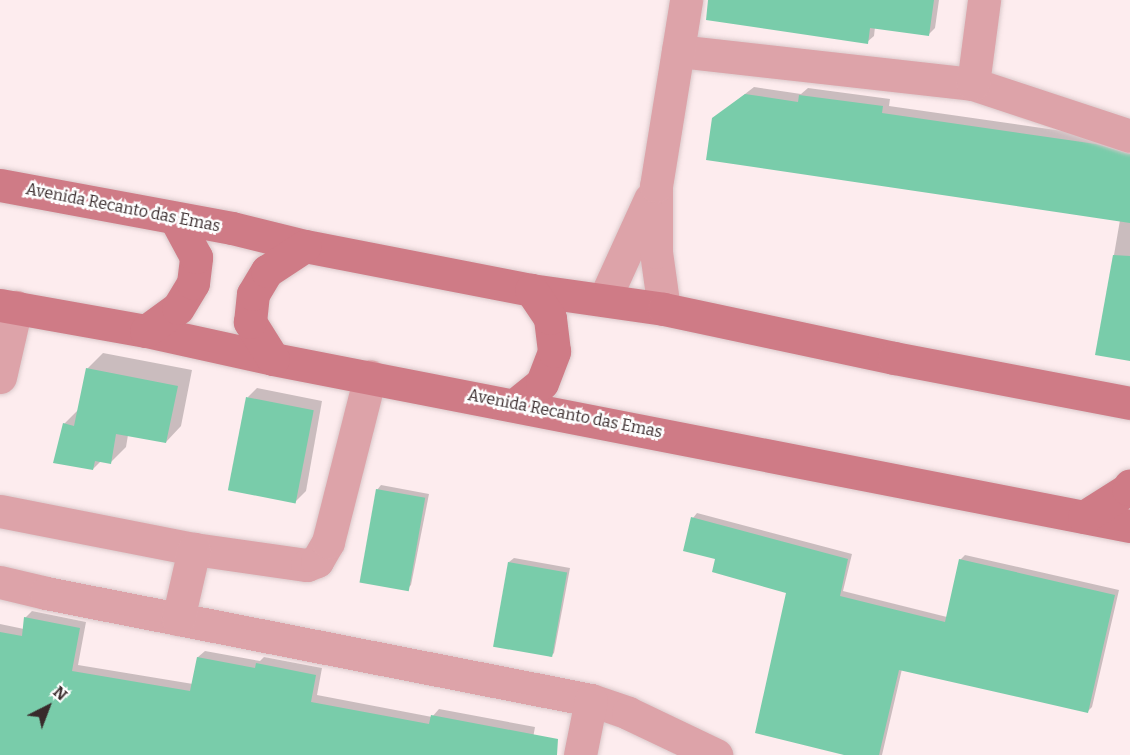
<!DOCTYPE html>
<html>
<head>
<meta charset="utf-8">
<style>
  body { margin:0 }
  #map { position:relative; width:1130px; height:755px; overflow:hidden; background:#fdecee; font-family:Bitter,serif }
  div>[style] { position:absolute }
  .shadow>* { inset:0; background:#0003 }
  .building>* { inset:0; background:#79ccaa; transform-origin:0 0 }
  .roads { filter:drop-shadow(0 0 2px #dac9cb) drop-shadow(0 0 2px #dac9cb) }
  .street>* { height:33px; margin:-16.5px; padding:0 16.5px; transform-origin:16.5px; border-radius:16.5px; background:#dda3a9 }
  .secondary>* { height:33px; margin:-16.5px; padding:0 16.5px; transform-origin:16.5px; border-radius:16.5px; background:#cf7b86 }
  span { translate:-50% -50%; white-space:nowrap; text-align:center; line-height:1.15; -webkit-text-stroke:5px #fefefe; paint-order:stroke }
  .street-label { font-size:16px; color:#382a2b }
  .north { position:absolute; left:18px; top:677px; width:60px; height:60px; -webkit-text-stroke:4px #fefefe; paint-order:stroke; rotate:42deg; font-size:16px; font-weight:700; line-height:24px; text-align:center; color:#382a2b }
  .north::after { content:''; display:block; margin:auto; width:21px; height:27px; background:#382a2b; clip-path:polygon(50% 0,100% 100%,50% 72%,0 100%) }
</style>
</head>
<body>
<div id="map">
  <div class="shadow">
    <i style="clip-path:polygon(733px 0,939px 0,935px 28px,928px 35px,875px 27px,874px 36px,867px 42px)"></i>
    <i style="clip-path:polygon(754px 87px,801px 94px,808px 88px,890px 99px,889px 106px,1104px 137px,1130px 146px,1130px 360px,1097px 354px,1120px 220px,713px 119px)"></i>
    <i style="clip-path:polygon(103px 353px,192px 370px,181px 426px,166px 442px,128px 435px,126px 447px,110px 463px,101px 461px,93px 469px,64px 424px,79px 409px,87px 369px)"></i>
    <i style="clip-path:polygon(257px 388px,322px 401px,306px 491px,296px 501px,248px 397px)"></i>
    <i style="clip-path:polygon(381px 485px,429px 494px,411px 585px,407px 589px,377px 490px)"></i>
    <i style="clip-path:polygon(697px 513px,852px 554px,843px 591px,947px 617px,960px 560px,965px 555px,1119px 590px,1092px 707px,1087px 712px,902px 669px,882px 755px,851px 755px,788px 592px,717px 558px,693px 518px)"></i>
    <i style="clip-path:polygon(514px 558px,570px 568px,554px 653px,550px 657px,509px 562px)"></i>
    <i style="clip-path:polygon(32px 611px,86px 622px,78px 665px,193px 684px,198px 657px,205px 651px,260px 661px,264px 657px,322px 668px,317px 695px,432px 717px,439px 709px,535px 727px,530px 755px,0 755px,0 624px,24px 629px,25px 618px)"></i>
  </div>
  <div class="building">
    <i style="clip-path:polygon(708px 0,934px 0,929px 36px,870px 28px,868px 44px,706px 20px)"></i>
    <i style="clip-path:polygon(745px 94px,798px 102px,799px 95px,883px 106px,882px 113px,1096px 144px,1130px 154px,1130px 223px,706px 160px,712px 118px)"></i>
    <i style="clip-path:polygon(1113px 255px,1130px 256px,1130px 361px,1095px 355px)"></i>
    <i style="clip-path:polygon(86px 368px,178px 386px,166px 443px,116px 434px,111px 464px,95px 461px,93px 470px,53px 463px,63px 423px,74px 426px)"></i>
    <i style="left:246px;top:397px;width:69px;height:95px;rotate:11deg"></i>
    <i style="left:376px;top:489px;width:50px;height:95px;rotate:10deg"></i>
    <i style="clip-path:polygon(691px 517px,848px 559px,840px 596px,945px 622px,959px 559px,1115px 595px,1088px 713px,899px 670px,879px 755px,844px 755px,755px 733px,786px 593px,712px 572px,715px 559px,683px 551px)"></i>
    <i style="left:508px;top:562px;width:60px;height:86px;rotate:10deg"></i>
    <i style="clip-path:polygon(24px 617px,80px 628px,72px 671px,190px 691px,197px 657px,255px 668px,256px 663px,316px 675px,311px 702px,429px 724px,431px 715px,558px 739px,557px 755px,0 755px,0 632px,22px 636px)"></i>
  </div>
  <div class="roads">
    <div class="street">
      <i style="left:678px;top:51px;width:297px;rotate:6.4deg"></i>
      <i style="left:973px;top:84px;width:165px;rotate:18.3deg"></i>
      <i style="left:973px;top:84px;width:85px;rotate:-82.5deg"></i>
      <i style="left:604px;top:300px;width:111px;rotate:-65.5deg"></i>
      <i style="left:664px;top:309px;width:58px;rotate:-98deg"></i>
      <i style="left:656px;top:252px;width:66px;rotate:-90deg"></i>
      <i style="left:656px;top:186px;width:188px;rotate:-80.8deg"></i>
      <i style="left:0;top:377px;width:72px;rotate:-77.1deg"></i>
      <i style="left:0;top:511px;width:198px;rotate:11.1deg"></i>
      <i style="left:194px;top:549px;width:114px;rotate:8.1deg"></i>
      <i style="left:307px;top:565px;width:11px;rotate:-22deg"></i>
      <i style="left:317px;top:561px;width:22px;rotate:-60deg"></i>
      <i style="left:328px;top:542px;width:171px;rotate:-75.8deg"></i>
      <i style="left:0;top:582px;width:47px;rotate:13.4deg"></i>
      <i style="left:46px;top:593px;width:555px;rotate:11.11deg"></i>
      <i style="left:591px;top:700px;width:39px;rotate:19deg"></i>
      <i style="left:628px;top:713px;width:98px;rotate:25.5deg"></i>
      <i style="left:178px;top:619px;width:72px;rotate:-77.1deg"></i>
      <i style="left:580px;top:755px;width:56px;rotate:-78.7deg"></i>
    </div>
    <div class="secondary">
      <i style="left:0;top:185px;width:236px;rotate:10.5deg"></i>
      <i style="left:232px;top:228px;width:75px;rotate:13.9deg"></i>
      <i style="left:305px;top:246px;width:230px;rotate:11deg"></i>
      <i style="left:531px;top:290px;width:134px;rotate:8.1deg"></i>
      <i style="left:664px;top:309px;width:235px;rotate:12deg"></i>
      <i style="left:894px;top:358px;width:240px;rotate:10.8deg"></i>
      <i style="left:0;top:305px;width:148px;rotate:10.1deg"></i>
      <i style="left:146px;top:331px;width:130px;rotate:12.4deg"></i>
      <i style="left:273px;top:359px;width:873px;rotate:11.03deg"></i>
      <i style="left:146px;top:331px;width:39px;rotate:-36deg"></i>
      <i style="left:178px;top:308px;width:29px;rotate:-59deg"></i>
      <i style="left:193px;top:283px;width:26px;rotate:-83deg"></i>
      <i style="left:196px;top:257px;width:44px;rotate:-118.3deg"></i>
      <i style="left:273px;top:359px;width:44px;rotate:-121.9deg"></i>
      <i style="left:250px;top:322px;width:28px;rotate:-84deg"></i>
      <i style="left:253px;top:294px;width:27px;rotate:-59deg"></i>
      <i style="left:267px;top:271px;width:45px;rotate:-33.3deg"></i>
      <i style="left:516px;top:404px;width:33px;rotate:-39deg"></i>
      <i style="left:542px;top:383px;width:34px;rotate:-69deg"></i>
      <i style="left:554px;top:351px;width:33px;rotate:-97deg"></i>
      <i style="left:550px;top:318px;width:34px;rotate:-124deg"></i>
      <i style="left:1084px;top:517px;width:52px;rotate:-32.5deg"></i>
      <i style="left:1128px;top:489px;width:4px;rotate:-63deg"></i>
    </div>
  </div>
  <div class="street-label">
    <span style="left:123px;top:208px;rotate:11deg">Avenida Recanto das Emas</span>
    <span style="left:565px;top:414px;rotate:11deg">Avenida Recanto das Emas</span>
  </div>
  <div class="north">N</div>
</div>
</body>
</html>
